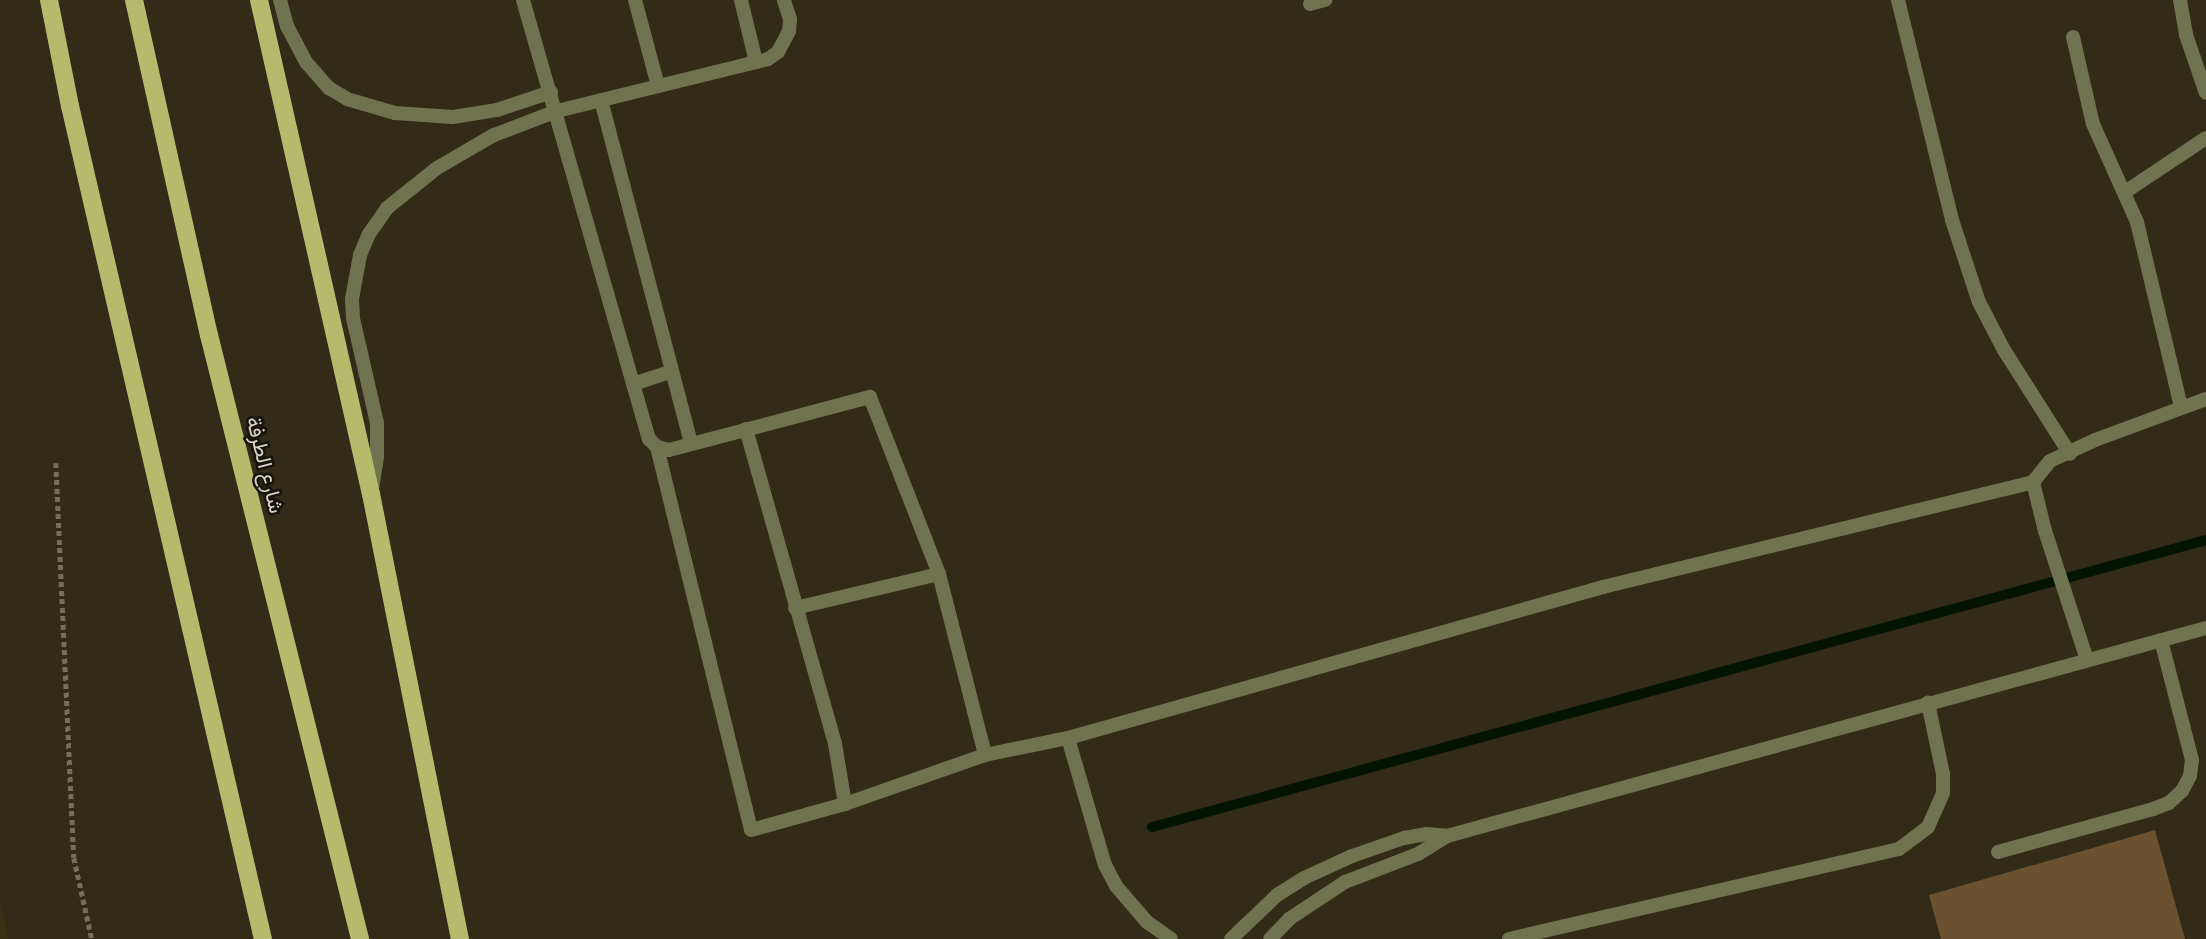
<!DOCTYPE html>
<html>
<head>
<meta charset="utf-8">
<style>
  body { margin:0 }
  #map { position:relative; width:2206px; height:939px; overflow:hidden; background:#312b18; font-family:"PT Sans Narrow",Vazirmatn,sans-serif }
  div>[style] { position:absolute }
  .built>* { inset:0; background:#393116 }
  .stream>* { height:10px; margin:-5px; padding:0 5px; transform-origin:5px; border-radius:5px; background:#051400 }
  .building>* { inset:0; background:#6a512f }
  .path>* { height:4.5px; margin-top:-2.25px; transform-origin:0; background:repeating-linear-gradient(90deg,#736e5e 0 5px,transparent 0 8.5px) }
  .lane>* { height:14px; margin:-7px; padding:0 7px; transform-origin:7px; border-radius:7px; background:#70734f }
  .primary>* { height:18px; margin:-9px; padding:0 9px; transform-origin:9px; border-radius:9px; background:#b4bb6d }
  span { translate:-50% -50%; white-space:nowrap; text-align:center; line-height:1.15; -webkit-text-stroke:5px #16140b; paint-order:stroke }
  .street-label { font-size:21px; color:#d7d3c7 }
</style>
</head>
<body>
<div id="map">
  <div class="built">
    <i style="clip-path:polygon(0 899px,9px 939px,0 939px)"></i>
  </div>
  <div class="stream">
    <i style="left:1152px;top:827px;width:1092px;rotate:-15.23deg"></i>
  </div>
  <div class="building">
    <i style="clip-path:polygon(2155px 830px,2185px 939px,1941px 939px,1929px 895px)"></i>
  </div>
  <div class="path">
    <i style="left:56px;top:463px;width:395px;rotate:87.4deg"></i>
    <i style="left:74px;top:858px;width:83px;rotate:77.5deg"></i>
  </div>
  <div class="lane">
    <i style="left:280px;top:0;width:27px;rotate:75deg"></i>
    <i style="left:287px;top:26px;width:41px;rotate:62.2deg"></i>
    <i style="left:306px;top:62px;width:35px;rotate:49deg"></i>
    <i style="left:329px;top:88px;width:21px;rotate:31deg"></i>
    <i style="left:347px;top:99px;width:50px;rotate:16.3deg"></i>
    <i style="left:395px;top:113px;width:58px;rotate:3.9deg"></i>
    <i style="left:453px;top:117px;width:45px;rotate:-9deg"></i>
    <i style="left:497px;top:110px;width:57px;rotate:-18.4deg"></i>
    <i style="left:523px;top:0;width:457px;rotate:74deg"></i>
    <i style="left:649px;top:439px;width:11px;rotate:45deg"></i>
    <i style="left:657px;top:447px;width:12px;rotate:14deg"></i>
    <i style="left:669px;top:450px;width:208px;rotate:-14.8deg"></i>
    <i style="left:870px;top:397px;width:190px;rotate:68.7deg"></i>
    <i style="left:939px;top:574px;width:187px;rotate:75.7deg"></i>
    <i style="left:635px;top:0;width:89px;rotate:75deg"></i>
    <i style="left:741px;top:0;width:64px;rotate:76.4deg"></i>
    <i style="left:1898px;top:0;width:227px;rotate:76.2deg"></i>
    <i style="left:1952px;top:220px;width:86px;rotate:71.8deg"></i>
    <i style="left:1979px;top:302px;width:54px;rotate:62.5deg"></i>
    <i style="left:2004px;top:350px;width:123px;rotate:57.6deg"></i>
    <i style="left:2180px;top:0;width:36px;rotate:80deg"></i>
    <i style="left:2186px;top:35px;width:61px;rotate:71deg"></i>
    <i style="left:1310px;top:4px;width:16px;rotate:-15deg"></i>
    <i style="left:2073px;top:37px;width:89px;rotate:77.1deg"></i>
    <i style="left:2093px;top:124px;width:107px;rotate:65.8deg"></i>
    <i style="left:2137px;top:222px;width:190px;rotate:76.6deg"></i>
    <i style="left:601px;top:100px;width:355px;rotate:75.3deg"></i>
    <i style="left:2125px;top:192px;width:97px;rotate:-33.7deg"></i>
    <i style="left:633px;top:384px;width:39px;rotate:-18deg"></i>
    <i style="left:746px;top:429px;width:327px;rotate:74.2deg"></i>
    <i style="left:835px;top:744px;width:61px;rotate:80.5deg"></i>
    <i style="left:657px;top:447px;width:394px;rotate:76.2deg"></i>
    <i style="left:751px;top:830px;width:98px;rotate:-15.5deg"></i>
    <i style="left:845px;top:804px;width:148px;rotate:-19.3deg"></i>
    <i style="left:985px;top:755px;width:85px;rotate:-11.6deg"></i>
    <i style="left:1068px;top:738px;width:556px;rotate:-15.76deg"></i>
    <i style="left:1603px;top:587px;width:443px;rotate:-13.7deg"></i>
    <i style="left:372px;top:489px;width:33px;rotate:-81deg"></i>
    <i style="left:377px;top:456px;width:33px;rotate:-90deg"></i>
    <i style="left:377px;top:423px;width:108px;rotate:-102.9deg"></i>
    <i style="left:353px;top:318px;width:19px;rotate:-93deg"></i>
    <i style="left:352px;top:299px;width:45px;rotate:-79.7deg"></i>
    <i style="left:360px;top:255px;width:23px;rotate:-67deg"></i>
    <i style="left:369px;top:234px;width:32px;rotate:-55deg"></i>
    <i style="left:387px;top:208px;width:64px;rotate:-38.7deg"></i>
    <i style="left:437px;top:168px;width:66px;rotate:-30.1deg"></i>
    <i style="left:494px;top:135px;width:67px;rotate:-20.9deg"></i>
    <i style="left:557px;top:111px;width:217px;rotate:-13.8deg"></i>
    <i style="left:768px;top:59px;width:12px;rotate:-35deg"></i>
    <i style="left:778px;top:52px;width:24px;rotate:-62deg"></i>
    <i style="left:789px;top:31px;width:12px;rotate:-85deg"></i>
    <i style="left:790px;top:19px;width:20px;rotate:-108deg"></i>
    <i style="left:795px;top:608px;width:148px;rotate:-13.3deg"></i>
    <i style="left:2087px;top:660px;width:136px;rotate:-108deg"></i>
    <i style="left:2045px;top:531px;width:50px;rotate:-103.8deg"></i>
    <i style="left:2033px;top:482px;width:27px;rotate:-51deg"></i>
    <i style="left:2050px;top:461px;width:50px;rotate:-25deg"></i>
    <i style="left:2095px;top:440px;width:118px;rotate:-20.3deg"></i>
    <i style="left:1068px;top:738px;width:132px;rotate:73.8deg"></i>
    <i style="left:1105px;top:865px;width:24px;rotate:62deg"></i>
    <i style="left:1116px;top:886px;width:48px;rotate:49.3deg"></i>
    <i style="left:1147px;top:922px;width:29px;rotate:35deg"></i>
    <i style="left:1998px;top:852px;width:161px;rotate:-15.5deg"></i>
    <i style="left:2153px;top:809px;width:17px;rotate:-21deg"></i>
    <i style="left:2169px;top:803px;width:18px;rotate:-43deg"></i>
    <i style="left:2182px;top:791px;width:17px;rotate:-62deg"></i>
    <i style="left:2190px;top:776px;width:16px;rotate:-83deg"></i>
    <i style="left:2192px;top:760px;width:124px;rotate:-104.5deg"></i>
    <i style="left:1231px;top:939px;width:64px;rotate:-43.7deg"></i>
    <i style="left:1277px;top:895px;width:32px;rotate:-32deg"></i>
    <i style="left:1304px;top:878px;width:53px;rotate:-24.6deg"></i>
    <i style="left:1352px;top:856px;width:55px;rotate:-19.1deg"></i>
    <i style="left:1404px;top:838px;width:22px;rotate:-10deg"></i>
    <i style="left:1426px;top:834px;width:21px;rotate:5deg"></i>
    <i style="left:1447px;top:836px;width:787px;rotate:-15.33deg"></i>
    <i style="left:1270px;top:939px;width:28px;rotate:-46deg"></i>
    <i style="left:1289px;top:919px;width:67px;rotate:-33.5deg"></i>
    <i style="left:1345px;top:882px;width:78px;rotate:-21deg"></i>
    <i style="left:1418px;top:854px;width:34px;rotate:-32deg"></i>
    <i style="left:1509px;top:939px;width:400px;rotate:-13deg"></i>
    <i style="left:1899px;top:849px;width:36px;rotate:-37deg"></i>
    <i style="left:1928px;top:827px;width:37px;rotate:-66deg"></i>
    <i style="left:1943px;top:793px;width:19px;rotate:-90deg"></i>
    <i style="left:1943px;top:774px;width:73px;rotate:-101.9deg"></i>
  </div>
  <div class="primary">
    <i style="left:49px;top:0;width:108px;rotate:78.8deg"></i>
    <i style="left:70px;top:106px;width:855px;rotate:76.96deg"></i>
    <i style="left:134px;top:0;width:343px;rotate:77.4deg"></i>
    <i style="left:209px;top:335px;width:623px;rotate:75.96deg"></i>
    <i style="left:259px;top:0;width:507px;rotate:77.23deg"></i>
    <i style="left:371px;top:494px;width:454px;rotate:78.7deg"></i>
  </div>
  <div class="street-label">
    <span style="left:265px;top:465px;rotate:76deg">شارع الطرفة</span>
  </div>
</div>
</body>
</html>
